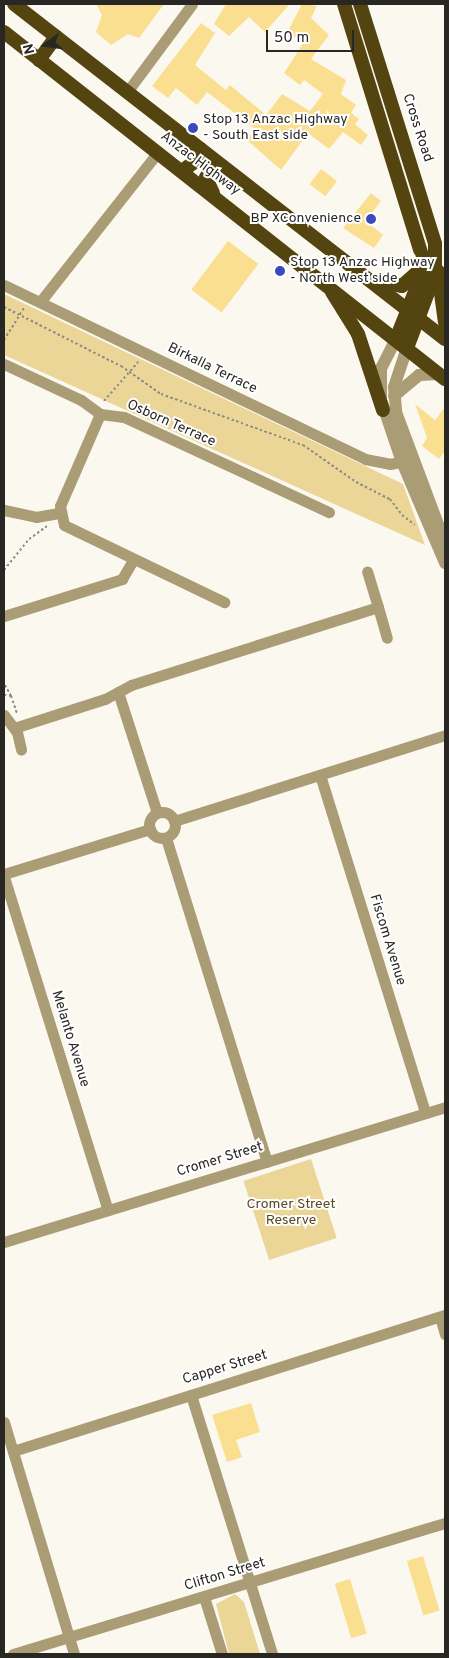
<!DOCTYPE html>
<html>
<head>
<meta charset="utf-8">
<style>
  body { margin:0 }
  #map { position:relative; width:449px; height:1658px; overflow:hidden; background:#fbf8ef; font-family:Overpass,sans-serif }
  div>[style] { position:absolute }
  .green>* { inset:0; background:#ebd597; transform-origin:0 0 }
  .building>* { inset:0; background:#fbdf91; transform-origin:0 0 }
  .path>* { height:2px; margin-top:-1px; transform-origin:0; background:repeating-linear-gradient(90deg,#8e8c86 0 2.5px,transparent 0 5px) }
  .minor>* { height:11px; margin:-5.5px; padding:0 5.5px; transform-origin:5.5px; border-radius:5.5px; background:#aa9c74 }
  .minor>.ring { margin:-5.5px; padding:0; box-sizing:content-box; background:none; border:11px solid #aa9c74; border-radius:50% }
  .tertiary>* { height:12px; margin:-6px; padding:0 6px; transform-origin:6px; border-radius:6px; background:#aa9c74 }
  .trunk>* { height:14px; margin:-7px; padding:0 7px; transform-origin:7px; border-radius:7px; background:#544410 }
  .dots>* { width:14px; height:14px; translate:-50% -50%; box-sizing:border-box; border:2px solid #fff; border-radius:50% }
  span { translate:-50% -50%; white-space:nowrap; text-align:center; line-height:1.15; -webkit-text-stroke:4px #fff; paint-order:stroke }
  .poi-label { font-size:14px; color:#282724 }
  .left { translate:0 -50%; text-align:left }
  .right { translate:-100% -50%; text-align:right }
  .street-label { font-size:14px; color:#282724 }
  .park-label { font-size:14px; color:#58491f }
  .frame { position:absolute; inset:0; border:5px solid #282724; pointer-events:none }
  .north { position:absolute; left:20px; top:20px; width:50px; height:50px; -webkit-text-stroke:4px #fff; paint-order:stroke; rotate:256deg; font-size:14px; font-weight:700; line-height:20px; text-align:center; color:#282724 }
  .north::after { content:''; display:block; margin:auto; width:18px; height:22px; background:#282724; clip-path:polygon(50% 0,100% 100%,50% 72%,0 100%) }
  .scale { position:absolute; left:266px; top:30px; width:88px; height:22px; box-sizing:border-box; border:2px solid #282724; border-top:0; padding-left:6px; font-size:15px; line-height:18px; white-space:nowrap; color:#282724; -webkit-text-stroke:4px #fff; paint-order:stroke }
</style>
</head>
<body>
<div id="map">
  <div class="green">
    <i style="clip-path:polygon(4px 294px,403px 484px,425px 545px,4px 355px)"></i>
    <i style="left:311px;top:1159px;width:83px;height:71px;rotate:72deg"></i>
    <i style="clip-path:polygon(235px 1594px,244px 1602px,260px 1654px,229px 1654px,216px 1604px)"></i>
  </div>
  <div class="building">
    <i style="clip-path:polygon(96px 4px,164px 4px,139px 38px,128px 34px,111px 45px,96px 32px,102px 15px)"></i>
    <i style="clip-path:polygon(226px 4px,290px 4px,265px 32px,249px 17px,229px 36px,214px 24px)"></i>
    <i style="clip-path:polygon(302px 4px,317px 6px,311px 18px,329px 35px,311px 59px,346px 80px,341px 94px,356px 105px,351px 113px,359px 119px,355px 124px,368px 135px,361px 145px,343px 132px,329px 149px,308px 133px,281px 170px,247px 140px,255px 129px,207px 92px,197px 105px,176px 88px,168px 98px,152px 86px,201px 23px,215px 33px,195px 65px,226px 90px,230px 85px,266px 115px,282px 94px,310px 111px,323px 94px,304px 80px,300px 85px,284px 73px,304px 42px,287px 33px)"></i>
    <i style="left:321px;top:169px;width:20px;height:19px;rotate:37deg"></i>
    <i style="clip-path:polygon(371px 193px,381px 201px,366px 221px,383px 235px,374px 248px,343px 228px)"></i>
    <i style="left:228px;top:241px;width:38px;height:61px;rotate:37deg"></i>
    <i style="clip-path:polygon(415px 404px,435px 420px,445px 407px,445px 451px,439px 459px,422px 446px,427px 438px)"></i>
    <i style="clip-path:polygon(251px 1403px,260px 1432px,236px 1440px,242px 1457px,227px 1462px,212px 1415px)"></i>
    <i style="left:423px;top:1556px;width:57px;height:17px;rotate:73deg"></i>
    <i style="left:350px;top:1579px;width:57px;height:16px;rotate:73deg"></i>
  </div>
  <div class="path">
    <i style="left:4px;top:307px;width:131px;rotate:26.8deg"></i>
    <i style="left:121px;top:366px;width:49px;rotate:35deg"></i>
    <i style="left:161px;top:394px;width:151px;rotate:19.8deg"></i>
    <i style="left:303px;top:445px;width:65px;rotate:34.9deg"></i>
    <i style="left:356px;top:482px;width:38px;rotate:27deg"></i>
    <i style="left:390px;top:499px;width:20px;rotate:53deg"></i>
    <i style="left:402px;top:515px;width:16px;rotate:38deg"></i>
    <i style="left:4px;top:340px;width:38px;rotate:-58deg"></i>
    <i style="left:104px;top:401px;width:52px;rotate:-48.9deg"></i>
    <i style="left:4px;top:570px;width:40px;rotate:-51deg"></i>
    <i style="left:29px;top:539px;width:22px;rotate:-36deg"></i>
    <i style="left:4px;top:681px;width:6px;rotate:90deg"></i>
    <i style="left:5px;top:685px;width:13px;rotate:61deg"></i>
    <i style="left:4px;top:695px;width:7px;rotate:8deg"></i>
    <i style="left:11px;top:696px;width:18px;rotate:71deg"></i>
  </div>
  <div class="minor">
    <i style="left:127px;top:92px;width:109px;rotate:-53.5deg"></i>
    <i style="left:4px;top:285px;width:401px;rotate:25.7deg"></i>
    <i style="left:365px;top:459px;width:25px;rotate:11deg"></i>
    <i style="left:390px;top:464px;width:21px;rotate:-11deg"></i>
    <i style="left:40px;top:302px;width:191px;rotate:-51.8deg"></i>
    <i style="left:4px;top:364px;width:85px;rotate:25.1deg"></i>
    <i style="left:81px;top:400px;width:24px;rotate:36deg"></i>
    <i style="left:100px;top:414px;width:24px;rotate:7deg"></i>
    <i style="left:124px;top:417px;width:226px;rotate:24.9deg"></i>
    <i style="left:100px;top:414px;width:100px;rotate:113.5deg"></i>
    <i style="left:60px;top:506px;width:19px;rotate:78deg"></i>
    <i style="left:64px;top:525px;width:178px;rotate:25.7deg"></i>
    <i style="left:4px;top:510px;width:33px;rotate:12deg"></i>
    <i style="left:36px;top:517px;width:23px;rotate:-10deg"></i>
    <i style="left:378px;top:607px;width:32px;rotate:74deg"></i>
    <i style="left:4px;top:616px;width:124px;rotate:-17.4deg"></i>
    <i style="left:122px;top:579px;width:22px;rotate:-60deg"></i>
    <i style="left:118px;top:692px;width:127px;rotate:72.1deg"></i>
    <i style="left:4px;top:715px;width:21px;rotate:53deg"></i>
    <i style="left:17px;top:732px;width:18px;rotate:77deg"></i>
    <i style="left:14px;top:728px;width:96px;rotate:-17.7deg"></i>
    <i style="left:105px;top:699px;width:30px;rotate:-28deg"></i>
    <i style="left:131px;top:685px;width:259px;rotate:-17.5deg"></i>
    <i style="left:378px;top:607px;width:37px;rotate:-107deg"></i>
    <i style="left:320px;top:775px;width:354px;rotate:72.7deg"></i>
    <i class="ring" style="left:149px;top:812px;width:15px;height:15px"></i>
    <i style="left:174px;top:821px;width:284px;rotate:-17.6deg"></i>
    <i style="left:166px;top:838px;width:339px;rotate:72.7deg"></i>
    <i style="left:4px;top:874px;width:153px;rotate:-17.1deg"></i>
    <i style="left:4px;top:877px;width:349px;rotate:72.7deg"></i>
    <i style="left:4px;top:1242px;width:461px;rotate:-17deg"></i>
    <i style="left:440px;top:1317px;width:18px;rotate:74deg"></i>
    <i style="left:191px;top:1395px;width:271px;rotate:72.6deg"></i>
    <i style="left:4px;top:1422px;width:242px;rotate:73.2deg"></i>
    <i style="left:13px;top:1451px;width:453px;rotate:-17.5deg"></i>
    <i style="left:204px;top:1597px;width:60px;rotate:72.5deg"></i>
    <i style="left:13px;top:1654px;width:451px;rotate:-16.9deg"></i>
  </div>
  <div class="tertiary">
    <i style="left:396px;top:339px;width:33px;rotate:117deg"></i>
    <i style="left:381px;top:368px;width:32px;rotate:90deg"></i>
    <i style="left:381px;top:400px;width:65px;rotate:71.3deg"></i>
    <i style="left:402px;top:462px;width:110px;rotate:66.9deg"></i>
    <i style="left:407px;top:348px;width:41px;rotate:108.4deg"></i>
    <i style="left:394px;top:387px;width:25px;rotate:85deg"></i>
    <i style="left:396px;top:412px;width:140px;rotate:69.5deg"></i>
    <i style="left:394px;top:396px;width:33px;rotate:-40deg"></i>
    <i style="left:419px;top:375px;width:20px;rotate:-3deg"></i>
  </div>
  <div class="trunk">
    <i style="left:14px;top:4px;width:546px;rotate:37.86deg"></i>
    <i style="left:344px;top:4px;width:264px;rotate:72.8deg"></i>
    <i style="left:422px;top:256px;width:18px;rotate:90deg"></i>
    <i style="left:422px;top:274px;width:70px;rotate:111.8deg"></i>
    <i style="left:360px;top:4px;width:251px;rotate:72.6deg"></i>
    <i style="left:435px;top:244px;width:30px;rotate:90deg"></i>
    <i style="left:435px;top:274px;width:79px;rotate:110.7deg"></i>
    <i style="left:4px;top:32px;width:561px;rotate:38.2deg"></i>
    <i style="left:39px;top:60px;width:29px;rotate:-54deg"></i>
    <i style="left:182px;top:171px;width:17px;rotate:-36deg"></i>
    <i style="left:196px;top:161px;width:13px;rotate:-72deg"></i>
    <i style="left:213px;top:193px;width:17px;rotate:-115deg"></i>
    <i style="left:206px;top:178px;width:19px;rotate:-62deg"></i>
    <i style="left:438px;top:271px;width:52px;rotate:82.3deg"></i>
    <i style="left:376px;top:281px;width:26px;rotate:11deg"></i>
    <i style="left:402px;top:286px;width:27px;rotate:-42deg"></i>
    <i style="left:332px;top:292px;width:49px;rotate:58.2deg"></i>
    <i style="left:358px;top:334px;width:80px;rotate:71.8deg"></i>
  </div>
  <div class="dots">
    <i style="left:193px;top:128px;background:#384abd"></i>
    <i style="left:371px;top:219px;background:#384abd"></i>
    <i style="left:280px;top:271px;background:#384abd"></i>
  </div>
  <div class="poi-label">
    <span class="left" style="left:203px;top:128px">Stop 13 Anzac Highway<br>- South East side</span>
    <span class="right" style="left:361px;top:219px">BP XConvenience</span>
    <span class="left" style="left:290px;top:271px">Stop 13 Anzac Highway<br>- North West side</span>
  </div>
  <div class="street-label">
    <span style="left:417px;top:128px;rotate:72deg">Cross Road</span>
    <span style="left:200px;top:164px;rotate:37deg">Anzac Highway</span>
    <span style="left:212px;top:369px;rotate:26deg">Birkalla Terrace</span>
    <span style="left:171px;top:424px;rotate:24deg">Osborn Terrace</span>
    <span style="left:387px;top:940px;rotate:73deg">Fiscom Avenue</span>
    <span style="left:70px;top:1039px;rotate:73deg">Melanto Avenue</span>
    <span style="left:220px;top:1160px;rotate:-17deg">Cromer Street</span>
    <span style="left:225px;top:1368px;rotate:-17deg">Capper Street</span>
    <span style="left:225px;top:1575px;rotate:-17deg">Clifton Street</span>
  </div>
  <div class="park-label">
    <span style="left:291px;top:1213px">Cromer Street<br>Reserve</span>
  </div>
  <div class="frame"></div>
  <div class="north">N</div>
  <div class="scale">50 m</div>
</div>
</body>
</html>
